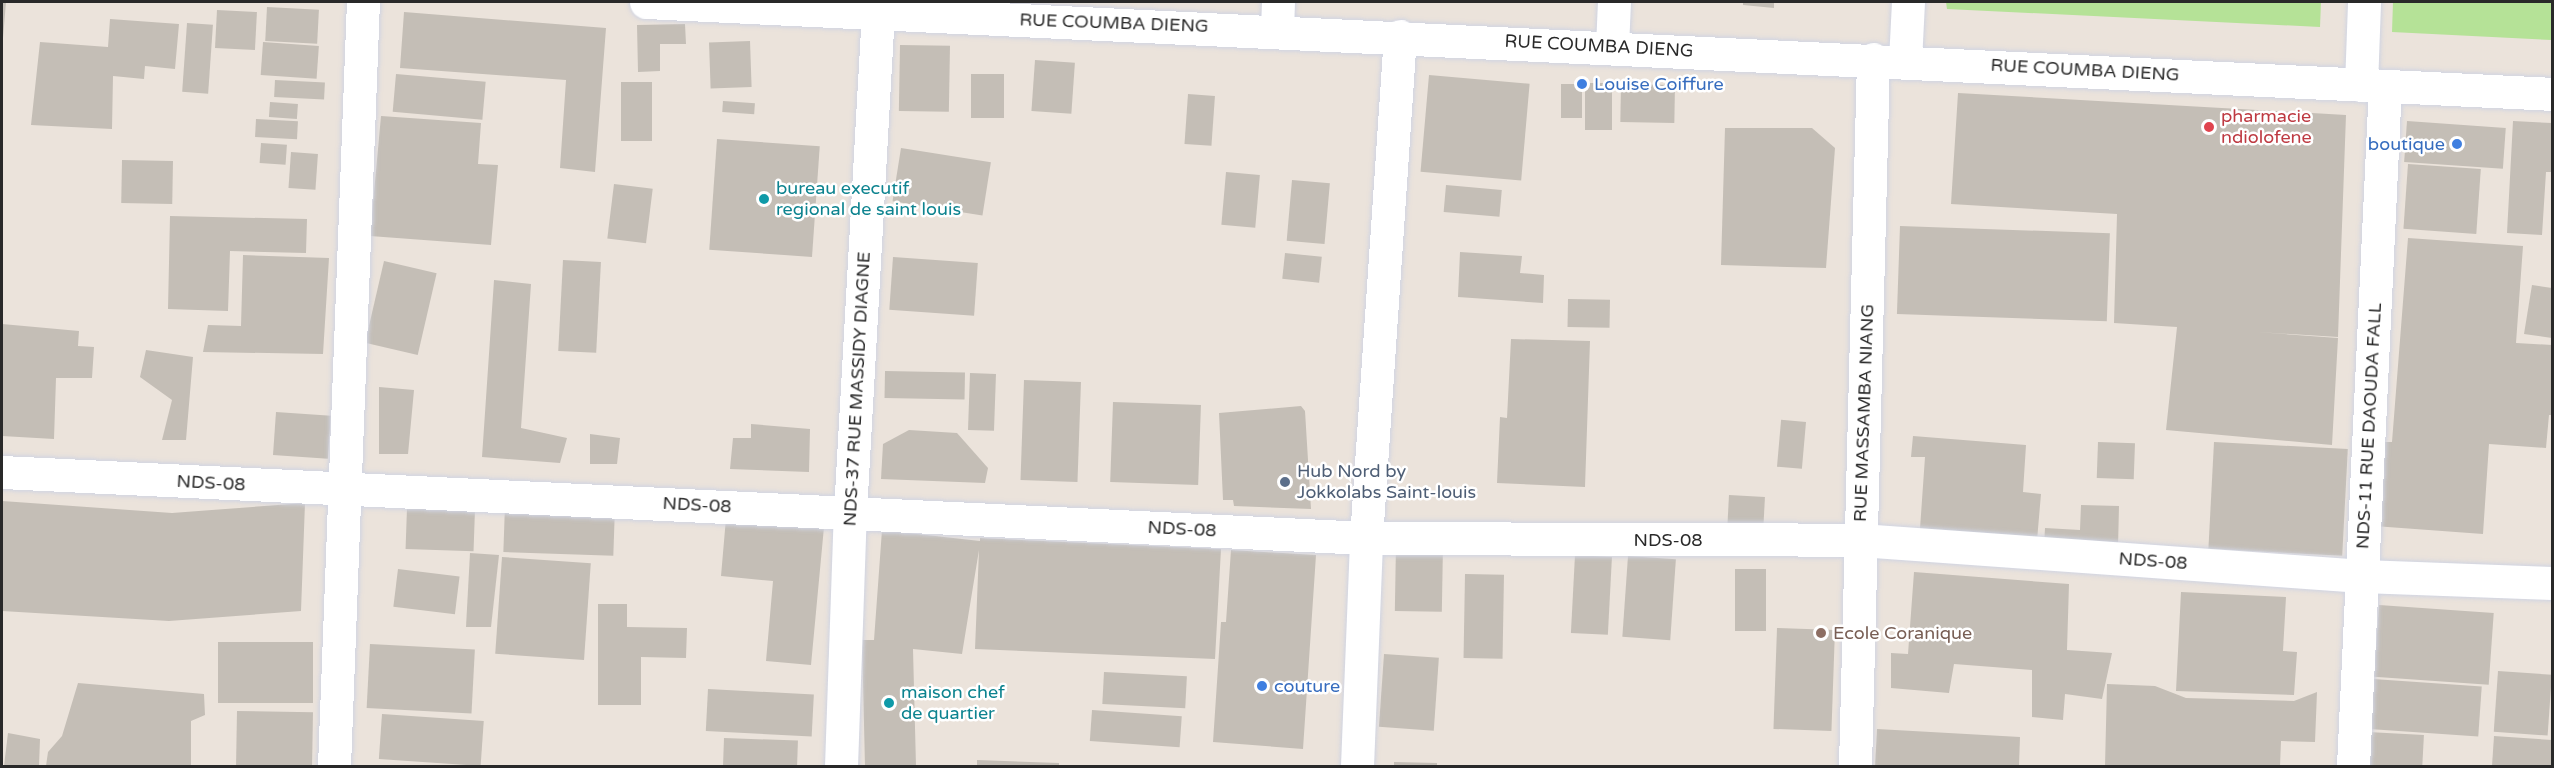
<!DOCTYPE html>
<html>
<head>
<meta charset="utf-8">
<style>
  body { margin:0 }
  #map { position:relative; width:2554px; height:768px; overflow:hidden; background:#ebe3db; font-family:"Varela Round",sans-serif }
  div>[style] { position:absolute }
  .green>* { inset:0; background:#b5e297 }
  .building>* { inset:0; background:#c4beb6; transform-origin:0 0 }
  .roads { filter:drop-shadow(0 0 2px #d0d4e2) drop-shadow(0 0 2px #d0d4e2) }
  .street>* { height:33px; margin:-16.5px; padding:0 16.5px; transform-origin:16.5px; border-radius:16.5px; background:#fff }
  .secondary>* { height:33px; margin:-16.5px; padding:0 16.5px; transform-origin:16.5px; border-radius:16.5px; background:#fff }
  .dots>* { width:16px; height:16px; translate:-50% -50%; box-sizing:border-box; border:3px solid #fff; border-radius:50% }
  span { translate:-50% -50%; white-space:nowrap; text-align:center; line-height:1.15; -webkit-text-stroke:5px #fff; paint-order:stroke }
  .street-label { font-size:18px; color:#292929 }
  .shop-label { font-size:18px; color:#366cbe }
  .left { translate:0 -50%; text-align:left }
  .right { translate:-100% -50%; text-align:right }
  .health-label { font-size:18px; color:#be3a42 }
  .culture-label { font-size:18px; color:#0d838f }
  .service-label { font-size:18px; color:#4e5e75 }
  .education-label { font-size:18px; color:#785e54 }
  .frame { position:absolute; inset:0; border:3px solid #292929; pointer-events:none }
</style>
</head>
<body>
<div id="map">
  <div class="green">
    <i style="clip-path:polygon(1946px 2px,2321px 2px,2320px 27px,1947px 9px)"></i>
    <i style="clip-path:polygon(2393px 2px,2552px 2px,2552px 40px,2392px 32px)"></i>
  </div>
  <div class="building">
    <i style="clip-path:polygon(2px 2px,6px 2px,3px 38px,2px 38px)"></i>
    <i style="clip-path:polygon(1743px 2px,1774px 2px,1774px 8px,1743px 5px)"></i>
    <i style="left:267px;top:7px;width:52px;height:34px;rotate:3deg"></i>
    <i style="left:217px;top:10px;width:40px;height:38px;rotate:3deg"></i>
    <i style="clip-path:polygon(404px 12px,606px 28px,595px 172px,560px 168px,566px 80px,400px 68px)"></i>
    <i style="clip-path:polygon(110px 19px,179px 24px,175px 69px,145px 66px,144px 79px,113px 76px,112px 129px,31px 125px,40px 42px,108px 47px)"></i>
    <i style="left:187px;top:23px;width:26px;height:69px;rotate:4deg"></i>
    <i style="clip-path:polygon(685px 24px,686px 44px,660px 44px,660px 71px,638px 72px,637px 25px)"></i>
    <i style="left:750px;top:41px;width:46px;height:41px;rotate:88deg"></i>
    <i style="left:263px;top:42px;width:56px;height:33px;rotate:4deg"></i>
    <i style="left:900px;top:45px;width:50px;height:66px;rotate:1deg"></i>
    <i style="left:1035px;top:60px;width:40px;height:51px;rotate:4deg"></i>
    <i style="left:396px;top:74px;width:90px;height:38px;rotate:5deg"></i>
    <i style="left:971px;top:74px;width:33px;height:44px"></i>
    <i style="left:1429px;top:75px;width:101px;height:97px;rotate:5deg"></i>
    <i style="left:275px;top:80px;width:50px;height:17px;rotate:3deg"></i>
    <i style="left:621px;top:82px;width:31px;height:59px"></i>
    <i style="left:1612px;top:83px;width:47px;height:27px;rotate:90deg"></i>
    <i style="left:1561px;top:84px;width:21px;height:34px"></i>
    <i style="left:1621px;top:84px;width:54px;height:38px;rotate:1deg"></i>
    <i style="clip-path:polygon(1958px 93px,2346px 115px,2338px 337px,2257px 332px,2338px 338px,2332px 445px,2166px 430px,2177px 327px,2114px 323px,2117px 214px,1951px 204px)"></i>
    <i style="left:1188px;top:94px;width:27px;height:50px;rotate:4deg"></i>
    <i style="left:723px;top:101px;width:32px;height:11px;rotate:4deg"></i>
    <i style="left:270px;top:102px;width:28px;height:15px;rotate:4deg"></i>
    <i style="clip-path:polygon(381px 116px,481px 123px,478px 164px,498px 165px,491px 245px,370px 236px)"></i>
    <i style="left:256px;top:119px;width:42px;height:18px;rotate:3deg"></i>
    <i style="left:2407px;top:121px;width:99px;height:41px;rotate:4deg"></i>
    <i style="clip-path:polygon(2513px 121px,2552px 123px,2552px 172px,2546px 172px,2542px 235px,2507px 233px)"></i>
    <i style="clip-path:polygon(1725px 128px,1812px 128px,1835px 148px,1826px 268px,1721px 265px)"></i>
    <i style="left:717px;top:139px;width:103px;height:111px;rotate:4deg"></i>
    <i style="left:261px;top:143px;width:26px;height:20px;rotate:4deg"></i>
    <i style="left:901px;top:148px;width:91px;height:54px;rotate:9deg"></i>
    <i style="left:291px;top:152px;width:27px;height:36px;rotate:4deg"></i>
    <i style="left:122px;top:160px;width:51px;height:43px;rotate:1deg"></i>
    <i style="left:2408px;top:164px;width:73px;height:65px;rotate:4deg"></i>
    <i style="left:1226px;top:172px;width:34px;height:53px;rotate:5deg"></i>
    <i style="left:1292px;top:180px;width:38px;height:61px;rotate:5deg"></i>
    <i style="left:614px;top:184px;width:39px;height:55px;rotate:7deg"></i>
    <i style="left:1446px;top:185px;width:56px;height:27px;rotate:5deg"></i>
    <i style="clip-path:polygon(170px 216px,307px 219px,306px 253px,230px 251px,228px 311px,168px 309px)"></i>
    <i style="left:1900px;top:226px;width:210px;height:88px;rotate:2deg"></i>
    <i style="clip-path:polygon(2408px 238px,2523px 246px,2516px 343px,2552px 345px,2552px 415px,2549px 415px,2546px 448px,2489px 444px,2483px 534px,2374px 526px,2380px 442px,2392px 442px)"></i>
    <i style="clip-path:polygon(1460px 252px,1522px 256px,1520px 273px,1544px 275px,1543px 303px,1458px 297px)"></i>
    <i style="left:1285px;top:253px;width:37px;height:26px;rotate:6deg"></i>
    <i style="clip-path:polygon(243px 255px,329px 258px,323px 354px,203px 352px,208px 325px,241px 326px)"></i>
    <i style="left:893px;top:257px;width:85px;height:53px;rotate:4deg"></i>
    <i style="left:563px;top:260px;width:38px;height:91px;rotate:3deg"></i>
    <i style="left:384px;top:261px;width:54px;height:84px;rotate:13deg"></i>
    <i style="clip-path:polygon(494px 280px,531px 284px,521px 428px,567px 438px,560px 463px,482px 457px)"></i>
    <i style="clip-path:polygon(2532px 285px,2552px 288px,2552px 338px,2524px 334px)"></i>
    <i style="left:1568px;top:299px;width:42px;height:28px;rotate:1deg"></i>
    <i style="clip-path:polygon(2px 324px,79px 331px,78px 346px,94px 347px,92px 378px,56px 378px,54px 439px,2px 436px)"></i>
    <i style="clip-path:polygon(1511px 339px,1590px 341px,1585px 487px,1497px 483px,1500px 417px,1507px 418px)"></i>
    <i style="clip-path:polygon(146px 350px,193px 357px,186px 440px,162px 440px,172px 400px,140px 377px)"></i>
    <i style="left:885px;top:371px;width:80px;height:27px;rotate:1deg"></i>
    <i style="left:970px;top:373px;width:26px;height:57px;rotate:2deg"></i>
    <i style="left:1024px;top:380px;width:57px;height:100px;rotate:2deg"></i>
    <i style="clip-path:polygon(379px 387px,414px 390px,408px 454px,379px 454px)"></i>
    <i style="left:1113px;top:402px;width:88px;height:80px;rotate:2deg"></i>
    <i style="clip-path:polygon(1301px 406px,1305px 411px,1311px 509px,1234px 506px,1233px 500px,1223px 500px,1219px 413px)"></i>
    <i style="left:276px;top:412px;width:55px;height:43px;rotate:4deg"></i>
    <i style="left:1806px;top:422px;width:47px;height:25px;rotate:95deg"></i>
    <i style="clip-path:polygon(751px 424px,810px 429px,809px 472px,730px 469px,733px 438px,751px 438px)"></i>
    <i style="clip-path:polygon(909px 430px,957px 433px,988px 468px,985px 483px,881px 479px,883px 444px)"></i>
    <i style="clip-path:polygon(590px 434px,620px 438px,617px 464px,590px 464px)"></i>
    <i style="clip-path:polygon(1913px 436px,2026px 445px,2023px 492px,2041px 494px,2036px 552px,1919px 543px,1925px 457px,1911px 457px)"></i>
    <i style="left:2098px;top:442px;width:37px;height:36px;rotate:2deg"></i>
    <i style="left:2214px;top:442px;width:134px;height:107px;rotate:3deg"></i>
    <i style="left:1729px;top:495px;width:36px;height:31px;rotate:3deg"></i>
    <i style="clip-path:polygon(2px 501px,172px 513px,305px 503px,301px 611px,169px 621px,2px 611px)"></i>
    <i style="left:505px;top:505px;width:110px;height:47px;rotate:2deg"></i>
    <i style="clip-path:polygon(2081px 505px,2119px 506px,2118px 548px,2044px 545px,2045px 528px,2080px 530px)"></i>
    <i style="left:407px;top:508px;width:68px;height:41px;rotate:2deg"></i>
    <i style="clip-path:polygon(726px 518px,824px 527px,811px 665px,766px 661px,773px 581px,721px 576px)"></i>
    <i style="clip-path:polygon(882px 530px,980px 541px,980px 538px,1221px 549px,1215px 659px,975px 649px,979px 550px,962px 654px,913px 649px,916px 766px,865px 766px,862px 640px,874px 640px)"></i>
    <i style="left:1396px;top:544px;width:47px;height:67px;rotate:1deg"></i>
    <i style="clip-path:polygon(1231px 550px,1316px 555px,1303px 749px,1213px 742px,1221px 622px,1226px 622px)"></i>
    <i style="clip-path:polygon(470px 553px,499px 555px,491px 627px,466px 627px)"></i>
    <i style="left:1575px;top:555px;width:37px;height:78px;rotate:3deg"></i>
    <i style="left:1628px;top:556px;width:48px;height:81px;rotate:4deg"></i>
    <i style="left:502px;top:557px;width:89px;height:97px;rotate:4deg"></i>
    <i style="left:398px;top:569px;width:62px;height:38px;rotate:7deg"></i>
    <i style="left:1735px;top:569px;width:31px;height:62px"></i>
    <i style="clip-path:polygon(1914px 572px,2069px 584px,2067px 650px,2112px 653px,2102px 699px,2065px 694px,2063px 720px,2032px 717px,2032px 670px,1954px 664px,1949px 693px,1891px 688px,1891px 653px,1908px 654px)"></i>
    <i style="left:1465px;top:574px;width:39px;height:84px;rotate:1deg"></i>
    <i style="clip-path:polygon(2181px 592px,2286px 597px,2283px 651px,2297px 652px,2294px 695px,2176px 691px)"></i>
    <i style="clip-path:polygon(598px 604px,627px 604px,627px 627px,687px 628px,686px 658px,641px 657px,641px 705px,598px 705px)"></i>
    <i style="left:2379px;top:605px;width:115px;height:72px;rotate:4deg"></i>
    <i style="left:1777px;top:628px;width:58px;height:101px;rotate:2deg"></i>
    <i style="left:218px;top:642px;width:95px;height:61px"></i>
    <i style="left:370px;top:644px;width:105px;height:64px;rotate:3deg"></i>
    <i style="left:1384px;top:654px;width:55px;height:73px;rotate:4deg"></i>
    <i style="left:2498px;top:671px;width:54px;height:61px;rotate:4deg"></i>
    <i style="left:1104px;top:672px;width:83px;height:32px;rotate:3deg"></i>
    <i style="left:2373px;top:679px;width:109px;height:50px;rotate:4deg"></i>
    <i style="clip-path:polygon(78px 683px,204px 694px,205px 715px,191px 721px,191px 766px,46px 766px,48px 752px,62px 736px)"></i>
    <i style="clip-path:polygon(2107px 684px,2155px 686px,2186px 698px,2294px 701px,2317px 692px,2315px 742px,2281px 741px,2280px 766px,2105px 766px)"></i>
    <i style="left:708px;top:689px;width:106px;height:42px;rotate:3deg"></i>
    <i style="left:1092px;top:710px;width:90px;height:31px;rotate:4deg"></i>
    <i style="left:237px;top:711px;width:76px;height:55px;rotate:1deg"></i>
    <i style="left:382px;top:714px;width:102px;height:45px;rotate:4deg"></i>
    <i style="clip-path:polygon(1877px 729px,2020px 737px,2019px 766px,1875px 766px)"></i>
    <i style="left:2368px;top:732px;width:56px;height:34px;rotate:3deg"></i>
    <i style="clip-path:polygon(8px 733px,40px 739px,39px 766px,4px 766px)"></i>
    <i style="clip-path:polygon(2494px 736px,2552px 740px,2552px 766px,2492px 766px)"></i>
    <i style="left:724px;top:738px;width:74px;height:28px;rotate:2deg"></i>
    <i style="clip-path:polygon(977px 760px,1059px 763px,1059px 766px,977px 766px)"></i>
    <i style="clip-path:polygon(1394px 762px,1437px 763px,1437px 766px,1394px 766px)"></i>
  </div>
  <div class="roads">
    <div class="street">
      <i style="left:1277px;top:30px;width:28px;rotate:-88deg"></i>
      <i style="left:1612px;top:47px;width:45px;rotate:-87.5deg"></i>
      <i style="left:1905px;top:61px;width:59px;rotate:-87.1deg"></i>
      <i style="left:2361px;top:85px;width:83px;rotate:-87.9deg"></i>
      <i style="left:2px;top:472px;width:1366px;rotate:2.77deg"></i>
      <i style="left:1366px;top:538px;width:494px;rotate:0.2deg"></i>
      <i style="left:1860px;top:540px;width:503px;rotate:4.1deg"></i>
      <i style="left:2362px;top:576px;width:190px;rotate:2.1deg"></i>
      <i style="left:334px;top:766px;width:765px;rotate:-87.83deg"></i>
      <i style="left:841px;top:766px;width:254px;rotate:-88deg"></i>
      <i style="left:850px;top:512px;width:500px;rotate:-86.8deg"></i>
      <i style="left:1357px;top:766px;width:228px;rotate:-87.7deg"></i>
      <i style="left:1366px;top:538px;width:503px;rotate:-86.13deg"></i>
      <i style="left:1855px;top:766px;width:707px;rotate:-88.54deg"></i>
      <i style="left:2353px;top:766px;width:681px;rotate:-87.31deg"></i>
    </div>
    <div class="secondary">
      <i style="left:646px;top:2px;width:1908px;rotate:2.76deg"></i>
    </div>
  </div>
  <div class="dots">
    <i style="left:1582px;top:84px;background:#3f7fe0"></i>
    <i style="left:2209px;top:127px;background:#e0444e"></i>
    <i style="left:2457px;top:144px;background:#3f7fe0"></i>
    <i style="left:764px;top:199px;background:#0f9aa8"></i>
    <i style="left:1285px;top:482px;background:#5c6f8a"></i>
    <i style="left:1821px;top:633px;background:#8d6e63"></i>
    <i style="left:1262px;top:686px;background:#3f7fe0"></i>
    <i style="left:889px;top:703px;background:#0f9aa8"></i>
  </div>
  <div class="street-label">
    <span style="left:1114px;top:23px;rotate:2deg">RUE COUMBA DIENG</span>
    <span style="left:1599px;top:46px;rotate:3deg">RUE COUMBA DIENG</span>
    <span style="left:2085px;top:70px;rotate:3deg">RUE COUMBA DIENG</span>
    <span style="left:857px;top:389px;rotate:-87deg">NDS-37 RUE MASSIDY DIAGNE</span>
    <span style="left:1864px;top:413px;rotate:-88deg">RUE MASSAMBA NIANG</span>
    <span style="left:2369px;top:426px;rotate:-87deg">NDS-11 RUE DAOUDA FALL</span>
    <span style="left:211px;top:483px;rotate:3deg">NDS-08</span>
    <span style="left:697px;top:505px;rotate:3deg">NDS-08</span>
    <span style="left:1182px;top:529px;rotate:3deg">NDS-08</span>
    <span style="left:1668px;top:540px">NDS-08</span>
    <span style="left:2153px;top:561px;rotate:4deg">NDS-08</span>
  </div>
  <div class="shop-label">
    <span class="left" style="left:1594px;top:84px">Louise Coiffure</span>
    <span class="right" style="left:2445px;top:144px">boutique</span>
    <span class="left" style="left:1274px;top:686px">couture</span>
  </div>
  <div class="health-label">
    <span class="left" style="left:2221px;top:127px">pharmacie<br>ndiolofene</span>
  </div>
  <div class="culture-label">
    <span class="left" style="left:776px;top:199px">bureau executif<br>regional de saint louis</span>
    <span class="left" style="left:901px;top:703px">maison chef<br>de quartier</span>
  </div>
  <div class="service-label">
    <span class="left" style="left:1297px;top:482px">Hub Nord by<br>Jokkolabs Saint-louis</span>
  </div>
  <div class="education-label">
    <span class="left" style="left:1833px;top:633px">Ecole Coranique</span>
  </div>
  <div class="frame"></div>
</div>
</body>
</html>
